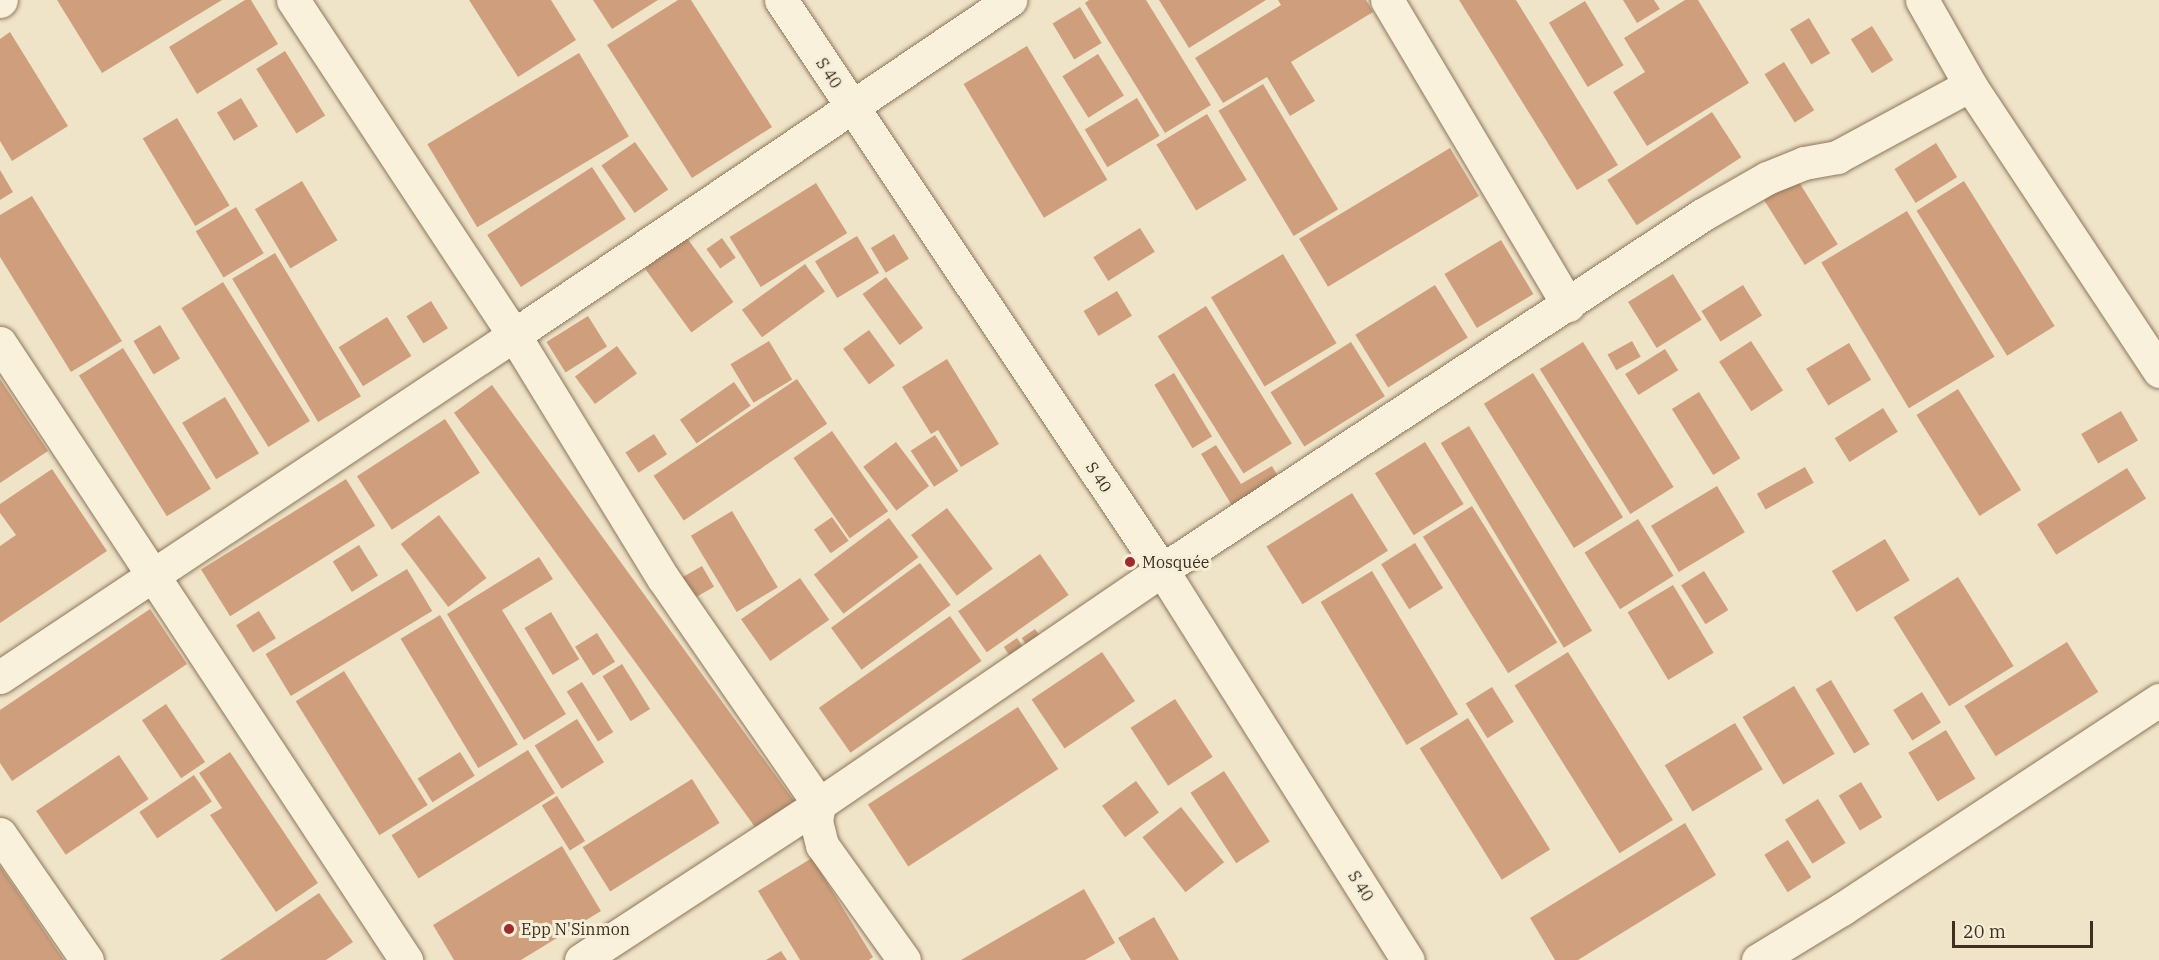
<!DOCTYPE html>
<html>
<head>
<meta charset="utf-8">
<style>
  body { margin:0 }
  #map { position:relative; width:2159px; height:960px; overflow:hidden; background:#f0e4c8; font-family:"IBM Plex Serif",serif }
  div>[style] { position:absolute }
  .building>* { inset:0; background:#cf9f7d; transform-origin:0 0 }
  .roads { filter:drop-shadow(0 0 2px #8d765c) drop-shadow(0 0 2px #8d765c) }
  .minor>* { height:33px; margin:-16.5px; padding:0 16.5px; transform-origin:16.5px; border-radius:16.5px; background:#faf1dc }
  .dots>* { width:16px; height:16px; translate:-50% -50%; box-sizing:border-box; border:3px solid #f7eed8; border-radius:50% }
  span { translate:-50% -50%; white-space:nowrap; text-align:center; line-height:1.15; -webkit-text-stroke:6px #f7eed8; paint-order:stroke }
  .street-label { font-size:16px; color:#3d2e20 }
  .poi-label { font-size:16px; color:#3d2e20 }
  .left { translate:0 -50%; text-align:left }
  .scale { position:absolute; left:1952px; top:921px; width:141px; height:27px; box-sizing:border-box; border:3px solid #3d2e20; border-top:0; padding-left:8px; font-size:18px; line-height:21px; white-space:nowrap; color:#3d2e20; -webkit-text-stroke:4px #f7eed8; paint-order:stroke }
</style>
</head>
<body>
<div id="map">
  <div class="building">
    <i style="clip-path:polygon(57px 0,222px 0,102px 73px)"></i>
    <i style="clip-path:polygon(245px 0,251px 0,278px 44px,197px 94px,169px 47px)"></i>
    <i style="clip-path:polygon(469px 0,551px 0,576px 40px,518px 77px)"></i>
    <i style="clip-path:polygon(593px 0,658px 0,612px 29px)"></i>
    <i style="clip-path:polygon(678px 0,691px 0,772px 127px,692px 178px,607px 45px)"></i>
    <i style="clip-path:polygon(1089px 0,1146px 0,1211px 105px,1165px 133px,1085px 3px)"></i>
    <i style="clip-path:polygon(1159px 0,1266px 0,1189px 48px)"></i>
    <i style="clip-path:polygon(1278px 0,1366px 0,1373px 12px,1291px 62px,1315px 101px,1290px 116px,1267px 77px,1223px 103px,1195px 58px,1281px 5px)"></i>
    <i style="clip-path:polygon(1459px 0,1516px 0,1618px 165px,1577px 190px)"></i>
    <i style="clip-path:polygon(1623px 0,1654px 0,1660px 9px,1637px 23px)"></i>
    <i style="clip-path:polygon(1685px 0,1698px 0,1749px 83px,1647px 146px,1613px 92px,1645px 72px,1624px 38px)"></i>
    <i style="left:1585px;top:1px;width:75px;height:42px;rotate:59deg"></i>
    <i style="left:1080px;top:7px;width:42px;height:32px;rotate:59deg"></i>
    <i style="left:1809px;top:18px;width:41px;height:22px;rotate:59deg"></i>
    <i style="left:1872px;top:26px;width:40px;height:25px;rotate:58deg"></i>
    <i style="clip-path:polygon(10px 32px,68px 126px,12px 161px,0 141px,0 39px)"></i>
    <i style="left:1027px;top:46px;width:156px;height:74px;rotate:59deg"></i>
    <i style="left:285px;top:51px;width:76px;height:34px;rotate:58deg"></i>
    <i style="left:579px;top:53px;width:97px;height:177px;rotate:59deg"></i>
    <i style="left:1098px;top:54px;width:49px;height:42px;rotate:58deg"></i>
    <i style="left:1784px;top:62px;width:57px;height:23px;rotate:58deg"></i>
    <i style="left:1263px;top:84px;width:146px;height:52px;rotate:59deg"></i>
    <i style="left:241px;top:98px;width:33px;height:28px;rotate:59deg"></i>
    <i style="left:1137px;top:98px;width:44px;height:61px;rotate:59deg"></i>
    <i style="left:1712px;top:112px;width:54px;height:125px;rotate:57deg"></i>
    <i style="left:1207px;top:114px;width:77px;height:59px;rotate:59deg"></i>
    <i style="left:177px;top:118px;width:102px;height:40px;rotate:59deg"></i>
    <i style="left:635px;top:142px;width:58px;height:41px;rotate:55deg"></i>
    <i style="left:1936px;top:143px;width:40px;height:49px;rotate:58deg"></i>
    <i style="left:1450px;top:148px;width:56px;height:176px;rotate:59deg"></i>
    <i style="left:592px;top:167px;width:62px;height:125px;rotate:57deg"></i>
    <i style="clip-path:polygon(0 170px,13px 192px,0 200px)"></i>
    <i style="left:1797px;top:179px;width:77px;height:39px;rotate:58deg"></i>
    <i style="left:302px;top:181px;width:69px;height:55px;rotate:59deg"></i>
    <i style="left:1964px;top:181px;width:171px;height:56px;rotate:58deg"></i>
    <i style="left:816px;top:183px;width:59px;height:102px;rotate:58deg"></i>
    <i style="clip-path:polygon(32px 196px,122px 341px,71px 372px,0 257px,0 215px)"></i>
    <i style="left:236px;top:207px;width:54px;height:47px;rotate:59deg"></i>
    <i style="left:1907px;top:211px;width:170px;height:100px;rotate:59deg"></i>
    <i style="left:1140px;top:228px;width:28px;height:55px;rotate:58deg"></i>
    <i style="left:894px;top:234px;width:29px;height:27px;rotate:59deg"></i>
    <i style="left:857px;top:236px;width:43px;height:49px;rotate:59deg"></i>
    <i style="left:687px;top:238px;width:79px;height:52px;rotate:54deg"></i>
    <i style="left:722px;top:238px;width:24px;height:19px;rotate:55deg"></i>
    <i style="left:1501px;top:240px;width:63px;height:66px;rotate:59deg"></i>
    <i style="left:275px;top:253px;width:167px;height:50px;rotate:59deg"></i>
    <i style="left:1283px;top:254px;width:104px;height:84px;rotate:59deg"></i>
    <i style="left:805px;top:264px;width:34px;height:78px;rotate:54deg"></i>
    <i style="left:1673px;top:274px;width:54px;height:53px;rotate:58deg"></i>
    <i style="left:886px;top:277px;width:63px;height:29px;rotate:54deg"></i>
    <i style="left:223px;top:282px;width:164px;height:49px;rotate:58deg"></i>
    <i style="left:1435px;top:285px;width:62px;height:94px;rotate:58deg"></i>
    <i style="left:1743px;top:285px;width:36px;height:49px;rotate:58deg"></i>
    <i style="left:1117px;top:291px;width:29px;height:39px;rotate:59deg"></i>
    <i style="left:431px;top:301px;width:32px;height:29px;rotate:58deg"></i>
    <i style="left:1206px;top:306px;width:162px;height:57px;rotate:58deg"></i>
    <i style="left:588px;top:316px;width:36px;height:49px;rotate:58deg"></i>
    <i style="left:387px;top:317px;width:46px;height:57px;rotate:58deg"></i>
    <i style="left:160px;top:325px;width:39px;height:31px;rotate:59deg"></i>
    <i style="left:869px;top:330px;width:44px;height:32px;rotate:54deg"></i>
    <i style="left:769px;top:341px;width:45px;height:45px;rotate:59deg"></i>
    <i style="left:1632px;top:341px;width:18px;height:28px;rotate:61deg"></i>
    <i style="left:1751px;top:341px;width:59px;height:38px;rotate:57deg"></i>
    <i style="left:1351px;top:342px;width:64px;height:95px;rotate:58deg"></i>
    <i style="left:1583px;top:342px;width:171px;height:51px;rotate:58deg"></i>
    <i style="left:1849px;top:343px;width:43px;height:50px;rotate:59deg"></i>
    <i style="left:617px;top:346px;width:34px;height:52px;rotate:54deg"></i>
    <i style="left:123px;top:348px;width:166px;height:52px;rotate:58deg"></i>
    <i style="left:1665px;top:349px;width:25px;height:47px;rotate:58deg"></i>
    <i style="clip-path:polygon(947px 359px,999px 444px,961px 467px,938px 430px,931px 434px,902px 387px)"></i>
    <i style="left:1174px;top:373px;width:74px;height:23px;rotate:59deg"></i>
    <i style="left:1533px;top:373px;width:170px;height:58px;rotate:58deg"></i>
    <i style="clip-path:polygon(0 379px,48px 451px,0 483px)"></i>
    <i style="left:797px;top:379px;width:54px;height:173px;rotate:56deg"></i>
    <i style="left:734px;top:382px;width:29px;height:66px;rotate:55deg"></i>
    <i style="left:492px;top:385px;width:514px;height:47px;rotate:54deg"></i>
    <i style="left:1958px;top:389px;width:119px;height:49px;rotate:58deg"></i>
    <i style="left:1699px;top:392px;width:78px;height:32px;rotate:58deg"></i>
    <i style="left:225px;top:397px;width:66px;height:50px;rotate:59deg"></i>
    <i style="left:1883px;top:408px;width:28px;height:57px;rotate:58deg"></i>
    <i style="left:2121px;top:411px;width:34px;height:46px;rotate:60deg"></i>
    <i style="left:445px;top:419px;width:64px;height:105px;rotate:57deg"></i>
    <i style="left:1469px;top:426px;width:239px;height:33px;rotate:59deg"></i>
    <i style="left:832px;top:431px;width:98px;height:47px;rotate:55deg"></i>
    <i style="left:654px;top:434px;width:24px;height:34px;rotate:57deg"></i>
    <i style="left:935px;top:435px;width:43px;height:29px;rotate:57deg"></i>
    <i style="left:896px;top:442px;width:55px;height:41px;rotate:53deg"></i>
    <i style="left:1425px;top:442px;width:73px;height:59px;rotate:58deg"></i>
    <i style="clip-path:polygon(1216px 445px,1241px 484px,1272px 466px,1280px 480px,1234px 509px,1201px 454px)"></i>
    <i style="left:1805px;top:467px;width:18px;height:55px;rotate:61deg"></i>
    <i style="left:2127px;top:468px;width:36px;height:106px;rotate:58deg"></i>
    <i style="clip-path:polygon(52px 469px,107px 551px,0 623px,0 546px,16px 535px,0 513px,0 504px)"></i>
    <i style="left:346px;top:479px;width:55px;height:171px;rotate:58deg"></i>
    <i style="left:1717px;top:486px;width:54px;height:77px;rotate:59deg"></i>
    <i style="left:1352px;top:493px;width:68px;height:101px;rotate:58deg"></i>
    <i style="left:1472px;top:506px;width:161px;height:58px;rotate:58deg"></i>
    <i style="left:947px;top:508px;width:76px;height:45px;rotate:53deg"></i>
    <i style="left:732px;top:511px;width:89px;height:48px;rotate:59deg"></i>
    <i style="left:439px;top:515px;width:79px;height:48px;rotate:53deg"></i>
    <i style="left:832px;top:517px;width:29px;height:22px;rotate:55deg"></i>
    <i style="left:889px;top:518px;width:49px;height:94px;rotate:53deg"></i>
    <i style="left:1638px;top:519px;width:67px;height:63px;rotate:58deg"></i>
    <i style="left:1885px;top:539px;width:48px;height:62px;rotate:59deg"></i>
    <i style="left:1415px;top:543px;width:53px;height:40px;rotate:58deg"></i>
    <i style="left:359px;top:545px;width:36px;height:31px;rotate:58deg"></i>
    <i style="left:1040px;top:554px;width:50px;height:100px;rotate:55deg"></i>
    <i style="clip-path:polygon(539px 557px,553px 579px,502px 610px,566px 714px,524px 740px,447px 614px)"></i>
    <i style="left:920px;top:563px;width:52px;height:110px;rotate:54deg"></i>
    <i style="left:702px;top:566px;width:24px;height:24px;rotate:60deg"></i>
    <i style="left:407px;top:569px;width:49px;height:165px;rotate:59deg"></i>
    <i style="left:1372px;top:571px;width:167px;height:60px;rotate:59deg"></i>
    <i style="left:1704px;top:571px;width:46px;height:27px;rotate:58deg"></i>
    <i style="left:1958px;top:577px;width:105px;height:76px;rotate:58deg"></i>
    <i style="left:800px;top:578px;width:51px;height:72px;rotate:55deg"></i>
    <i style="left:1673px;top:585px;width:79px;height:53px;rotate:59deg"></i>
    <i style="clip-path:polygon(150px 609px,187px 664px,12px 781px,0 763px,0 710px)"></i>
    <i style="left:259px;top:611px;width:32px;height:27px;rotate:58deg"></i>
    <i style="left:551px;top:612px;width:55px;height:31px;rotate:59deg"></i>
    <i style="left:440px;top:615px;width:151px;height:46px;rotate:59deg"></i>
    <i style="left:950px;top:616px;width:55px;height:160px;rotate:55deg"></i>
    <i style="left:1035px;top:629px;width:14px;height:16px;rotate:56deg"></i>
    <i style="left:597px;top:633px;width:34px;height:26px;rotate:58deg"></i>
    <i style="left:1017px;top:638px;width:18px;height:16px;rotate:56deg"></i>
    <i style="left:2067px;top:642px;width:59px;height:121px;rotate:58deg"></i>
    <i style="left:1102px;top:652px;width:59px;height:85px;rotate:56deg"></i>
    <i style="left:1568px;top:652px;width:198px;height:63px;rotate:58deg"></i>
    <i style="left:622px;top:664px;width:53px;height:23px;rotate:58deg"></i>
    <i style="left:344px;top:671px;width:158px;height:57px;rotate:58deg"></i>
    <i style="left:1831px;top:680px;width:75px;height:18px;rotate:59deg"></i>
    <i style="left:582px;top:682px;width:59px;height:18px;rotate:58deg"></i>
    <i style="left:1794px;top:686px;width:79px;height:60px;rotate:59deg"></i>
    <i style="left:1492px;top:687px;width:41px;height:31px;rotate:58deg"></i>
    <i style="left:1922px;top:692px;width:36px;height:34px;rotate:58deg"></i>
    <i style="left:1175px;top:699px;width:69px;height:53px;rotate:57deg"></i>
    <i style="left:166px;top:704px;width:70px;height:29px;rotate:56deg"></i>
    <i style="left:1018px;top:707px;width:74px;height:179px;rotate:57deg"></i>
    <i style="left:1468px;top:718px;width:155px;height:57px;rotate:58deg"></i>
    <i style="left:577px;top:719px;width:51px;height:50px;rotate:58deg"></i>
    <i style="left:1735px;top:723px;width:54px;height:82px;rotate:59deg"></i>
    <i style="left:1946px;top:730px;width:57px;height:44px;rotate:59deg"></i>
    <i style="left:528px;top:750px;width:51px;height:161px;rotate:58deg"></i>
    <i style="clip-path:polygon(230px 752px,318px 883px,276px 912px,210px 815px,222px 808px,199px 773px)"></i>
    <i style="left:460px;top:752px;width:28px;height:50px;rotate:58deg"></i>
    <i style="left:119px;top:755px;width:53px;height:100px;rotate:56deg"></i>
    <i style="left:1224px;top:771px;width:84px;height:40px;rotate:57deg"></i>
    <i style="left:194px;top:775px;width:32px;height:66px;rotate:56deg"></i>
    <i style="left:692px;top:779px;width:52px;height:129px;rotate:58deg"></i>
    <i style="left:1136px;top:781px;width:39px;height:42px;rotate:54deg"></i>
    <i style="left:1861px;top:782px;width:41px;height:26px;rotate:59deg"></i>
    <i style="left:557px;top:796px;width:53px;height:18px;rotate:58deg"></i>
    <i style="left:1818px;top:799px;width:52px;height:39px;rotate:58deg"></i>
    <i style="left:1181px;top:807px;width:70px;height:49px;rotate:52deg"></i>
    <i style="clip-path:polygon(1685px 823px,1716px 875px,1578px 960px,1555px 960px,1530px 918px)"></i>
    <i style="left:1788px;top:840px;width:44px;height:28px;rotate:58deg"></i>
    <i style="clip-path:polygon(562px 846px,601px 911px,521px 960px,454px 960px,433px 925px)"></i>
    <i style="clip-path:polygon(812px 858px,873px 957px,869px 960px,800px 960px,758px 891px)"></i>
    <i style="clip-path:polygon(0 866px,64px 960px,0 960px)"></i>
    <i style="clip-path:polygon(1084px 889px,1115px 943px,1085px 960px,961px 960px)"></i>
    <i style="clip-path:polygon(319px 893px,353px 942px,326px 960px,220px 960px)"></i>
    <i style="clip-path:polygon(1154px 917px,1179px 960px,1131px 960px,1118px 938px)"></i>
    <i style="clip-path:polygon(781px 951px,787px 960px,766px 960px)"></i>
  </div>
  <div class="roads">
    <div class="minor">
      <i style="left:293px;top:0;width:401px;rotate:56.6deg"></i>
      <i style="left:514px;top:335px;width:285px;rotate:58.5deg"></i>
      <i style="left:663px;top:578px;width:275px;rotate:55.4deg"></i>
      <i style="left:819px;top:804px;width:17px;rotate:100deg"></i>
      <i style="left:816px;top:821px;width:25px;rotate:76deg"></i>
      <i style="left:822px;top:845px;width:141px;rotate:54.5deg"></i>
      <i style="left:781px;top:0;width:686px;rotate:56.24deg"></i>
      <i style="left:1162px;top:570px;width:461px;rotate:57.8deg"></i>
      <i style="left:1387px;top:0;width:355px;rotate:59.3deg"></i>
      <i style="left:1922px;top:0;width:98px;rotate:60.5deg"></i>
      <i style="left:1970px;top:85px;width:343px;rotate:56.5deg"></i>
      <i style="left:0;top:1px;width:1px;rotate:-45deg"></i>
      <i style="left:0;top:343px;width:739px;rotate:56.65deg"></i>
      <i style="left:0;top:677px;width:617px;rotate:-33.64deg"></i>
      <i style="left:514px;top:335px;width:599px;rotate:-34.04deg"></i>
      <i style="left:0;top:834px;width:153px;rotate:55.4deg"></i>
      <i style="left:581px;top:960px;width:285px;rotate:-33.2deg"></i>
      <i style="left:819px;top:804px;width:415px;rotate:-34.3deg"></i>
      <i style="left:1162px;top:570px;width:646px;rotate:-33.32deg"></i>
      <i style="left:1702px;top:215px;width:75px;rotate:-29.6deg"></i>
      <i style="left:1767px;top:178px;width:40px;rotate:-22deg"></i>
      <i style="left:1804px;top:163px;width:34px;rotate:-10deg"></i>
      <i style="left:1837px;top:157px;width:151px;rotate:-28.4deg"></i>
      <i style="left:1758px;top:960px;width:98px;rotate:-31.3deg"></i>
      <i style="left:1842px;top:909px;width:380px;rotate:-33.4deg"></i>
    </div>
  </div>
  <div class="dots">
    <i style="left:1130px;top:562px;background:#9e2a2b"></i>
    <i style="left:509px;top:929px;background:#9e2a2b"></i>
  </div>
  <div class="street-label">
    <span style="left:829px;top:73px;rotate:57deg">S 40</span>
    <span style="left:1099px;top:477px;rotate:56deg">S 40</span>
    <span style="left:1361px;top:886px;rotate:58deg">S 40</span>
  </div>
  <div class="poi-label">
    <span class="left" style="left:1142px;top:562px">Mosquée</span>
    <span class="left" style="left:521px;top:929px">Epp N'Sinmon</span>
  </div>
  <div class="scale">20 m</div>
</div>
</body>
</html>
